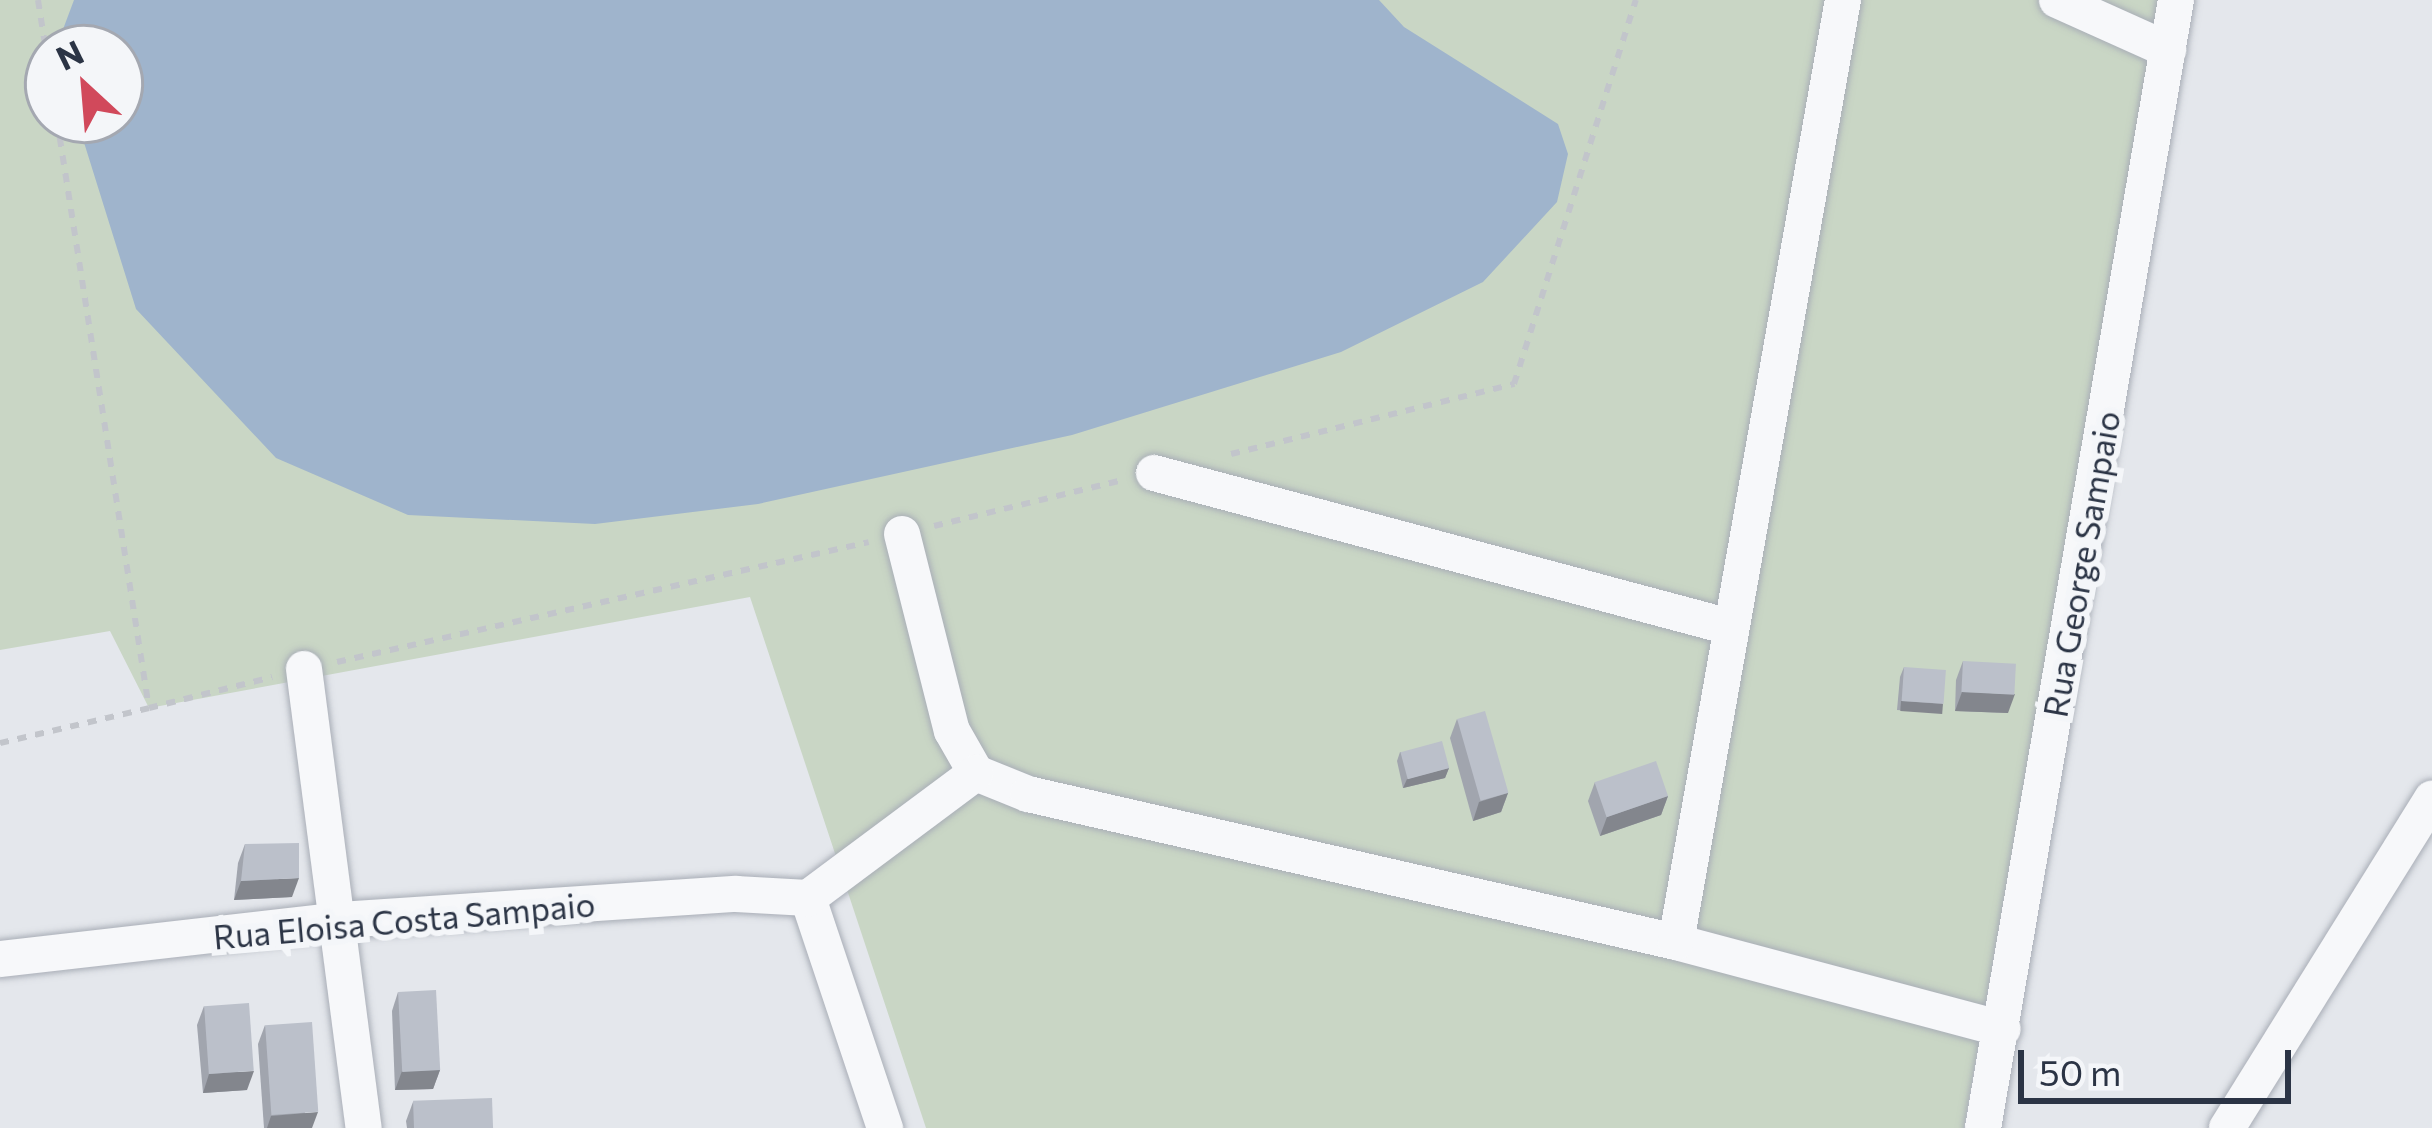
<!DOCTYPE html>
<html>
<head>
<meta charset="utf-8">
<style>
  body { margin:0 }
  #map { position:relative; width:2432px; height:1128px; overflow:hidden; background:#e4e7ec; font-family:Commissioner,sans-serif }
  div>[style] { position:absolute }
  .green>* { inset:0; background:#c9d6c5 }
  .water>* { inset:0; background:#9fb4cc }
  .path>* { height:6px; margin-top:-3px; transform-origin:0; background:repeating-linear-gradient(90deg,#c2c5cb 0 9px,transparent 0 18px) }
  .roads { filter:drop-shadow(0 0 3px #a9aeb7) drop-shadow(0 0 3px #a9aeb7) }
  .minor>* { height:36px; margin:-18px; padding:0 18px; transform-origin:18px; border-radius:18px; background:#f7f8fa }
  .wall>* { inset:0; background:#a1a5ae }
  .shaded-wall>* { inset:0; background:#83868d; transform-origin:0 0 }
  .building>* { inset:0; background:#bbc0ca; transform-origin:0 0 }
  span { translate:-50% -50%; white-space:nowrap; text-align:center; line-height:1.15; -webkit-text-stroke:12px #f4f6f9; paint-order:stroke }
  .street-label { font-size:33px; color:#2b3445 }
  .north { position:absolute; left:24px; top:24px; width:120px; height:120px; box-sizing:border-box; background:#f4f6f9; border:3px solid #a4a8b1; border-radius:50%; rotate:334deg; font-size:33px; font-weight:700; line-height:48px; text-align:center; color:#2b3445 }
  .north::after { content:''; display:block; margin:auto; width:42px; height:54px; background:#d1495b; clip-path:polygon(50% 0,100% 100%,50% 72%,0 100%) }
  .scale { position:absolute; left:2018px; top:1050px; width:273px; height:54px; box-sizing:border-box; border:6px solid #2b3445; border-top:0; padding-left:15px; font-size:36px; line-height:42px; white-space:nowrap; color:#2b3445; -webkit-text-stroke:9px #f4f6f9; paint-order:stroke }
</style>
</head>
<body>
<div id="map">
  <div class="green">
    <i style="clip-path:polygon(evenodd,0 0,2160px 0,1964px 1128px,926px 1128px,750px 597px,149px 708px,110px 631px,0 650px,0 0,48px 48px,120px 48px,120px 120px,48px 120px,48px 48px)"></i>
  </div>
  <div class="water">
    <i style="clip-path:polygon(74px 0,1379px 0,1404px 27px,1558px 124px,1568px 154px,1557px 202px,1483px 282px,1341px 352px,1072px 435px,758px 504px,595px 524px,408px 515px,276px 458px,136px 309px,77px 120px,120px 120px,120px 48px,56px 48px)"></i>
  </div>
  <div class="path">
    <i style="left:38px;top:0;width:64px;rotate:81deg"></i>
    <i style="left:57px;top:120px;width:595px;rotate:81.11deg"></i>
    <i style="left:149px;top:708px;width:127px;rotate:-14.1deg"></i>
    <i style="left:1231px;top:454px;width:292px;rotate:-13.9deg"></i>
    <i style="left:1514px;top:384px;width:403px;rotate:-72.4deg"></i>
    <i style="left:934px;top:526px;width:190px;rotate:-13.7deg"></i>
    <i style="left:337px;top:662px;width:545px;rotate:-12.71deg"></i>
    <i style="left:0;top:743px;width:153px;rotate:-13.2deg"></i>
  </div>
  <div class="roads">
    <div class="minor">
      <i style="left:2057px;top:0;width:122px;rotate:24.2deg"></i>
      <i style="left:1154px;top:473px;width:596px;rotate:14.97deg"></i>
      <i style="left:902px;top:534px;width:203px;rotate:75.8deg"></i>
      <i style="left:952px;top:731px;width:48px;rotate:60.3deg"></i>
      <i style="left:976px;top:773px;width:56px;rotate:22deg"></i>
      <i style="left:1028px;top:794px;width:665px;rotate:12.87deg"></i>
      <i style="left:1676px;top:942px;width:338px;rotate:14.9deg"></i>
      <i style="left:304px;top:669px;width:463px;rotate:82.6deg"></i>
      <i style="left:808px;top:898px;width:243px;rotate:71.5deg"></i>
      <i style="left:808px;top:898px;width:209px;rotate:-36.7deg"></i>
      <i style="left:1676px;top:942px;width:957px;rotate:-79.95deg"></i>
      <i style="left:0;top:959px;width:342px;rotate:-6.5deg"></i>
      <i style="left:340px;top:920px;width:397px;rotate:-3.8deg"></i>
      <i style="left:736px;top:894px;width:72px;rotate:3.2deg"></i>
      <i style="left:1983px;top:1128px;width:1144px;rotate:-80.29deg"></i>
      <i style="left:2227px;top:1128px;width:388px;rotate:-58.1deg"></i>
    </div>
  </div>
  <div class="wall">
    <i style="clip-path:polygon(1963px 661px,2008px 713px,1955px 711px,1956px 680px)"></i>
    <i style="clip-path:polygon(1904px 667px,1943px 704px,1940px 713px,1897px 710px,1900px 677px)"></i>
    <i style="clip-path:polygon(1457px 719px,1508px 793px,1501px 812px,1473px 821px,1450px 738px)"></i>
    <i style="clip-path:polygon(1400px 752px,1449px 768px,1445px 778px,1403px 788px,1397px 761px)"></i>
    <i style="clip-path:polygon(1595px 782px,1668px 796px,1661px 815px,1600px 836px,1588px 801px)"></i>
    <i style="clip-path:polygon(245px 844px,292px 897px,234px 900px,238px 863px)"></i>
    <i style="clip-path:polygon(398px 992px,440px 1070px,433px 1089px,395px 1090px,392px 1011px)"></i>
    <i style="clip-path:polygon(204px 1006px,247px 1090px,203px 1093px,197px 1025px)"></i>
    <i style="clip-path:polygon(265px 1025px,312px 1128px,264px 1128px,258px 1044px)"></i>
    <i style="clip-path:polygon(413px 1102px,493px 1128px,407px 1128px,406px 1121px)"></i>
  </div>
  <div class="shaded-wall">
    <i style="clip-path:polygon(1962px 692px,2015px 694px,2008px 713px,1955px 711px)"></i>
    <i style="left:1901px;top:701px;width:42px;height:10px;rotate:4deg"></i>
    <i style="clip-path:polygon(1449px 768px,1445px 778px,1403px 788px,1407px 779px)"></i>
    <i style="clip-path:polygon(1508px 793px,1501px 812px,1473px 821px,1479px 802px)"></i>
    <i style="clip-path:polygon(1668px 796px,1661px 815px,1600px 836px,1607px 817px)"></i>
    <i style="clip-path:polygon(299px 878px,292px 897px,234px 900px,241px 881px)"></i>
    <i style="clip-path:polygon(440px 1070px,433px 1089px,395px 1090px,402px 1071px)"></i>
    <i style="clip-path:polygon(254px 1071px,247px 1090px,203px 1093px,209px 1074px)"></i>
    <i style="clip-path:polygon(318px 1112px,312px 1128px,267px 1128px,271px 1116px)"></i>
  </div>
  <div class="building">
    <i style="left:1963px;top:661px;width:53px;height:31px;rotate:3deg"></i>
    <i style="left:1904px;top:667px;width:42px;height:34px;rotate:4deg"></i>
    <i style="left:1485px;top:711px;width:85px;height:29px;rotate:74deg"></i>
    <i style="left:1442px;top:741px;width:28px;height:43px;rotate:75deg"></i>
    <i style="left:1656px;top:761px;width:37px;height:65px;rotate:71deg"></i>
    <i style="clip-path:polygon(299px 843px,299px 878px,241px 881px,245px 844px)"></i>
    <i style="left:436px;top:990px;width:80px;height:38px;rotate:87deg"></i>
    <i style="left:249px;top:1003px;width:68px;height:45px;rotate:86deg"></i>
    <i style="left:312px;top:1022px;width:90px;height:47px;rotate:86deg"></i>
    <i style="left:492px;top:1098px;width:30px;height:79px;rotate:88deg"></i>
  </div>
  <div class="street-label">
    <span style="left:2081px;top:564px;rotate:-80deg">Rua George Sampaio</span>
    <span style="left:404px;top:920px;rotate:-5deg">Rua Eloisa Costa Sampaio</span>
  </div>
  <div class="north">N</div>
  <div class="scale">50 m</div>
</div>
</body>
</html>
